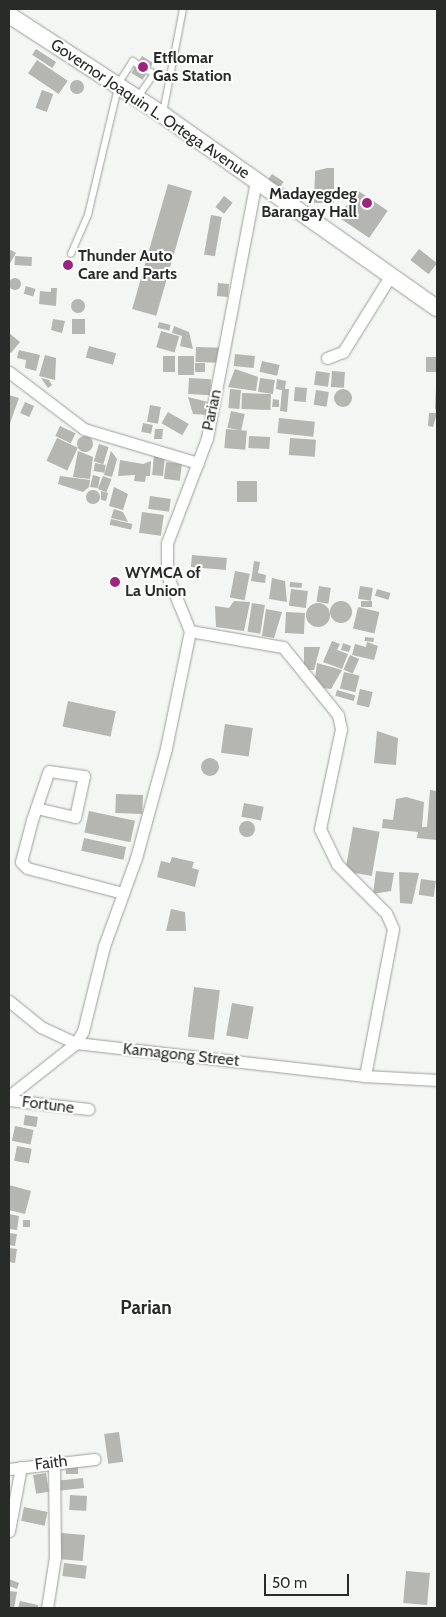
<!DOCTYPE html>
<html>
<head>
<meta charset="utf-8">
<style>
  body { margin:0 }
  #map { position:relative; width:446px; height:1617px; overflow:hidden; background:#f3f6f2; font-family:Cabin,sans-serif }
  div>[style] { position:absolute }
  .building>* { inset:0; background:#b5b5b1; transform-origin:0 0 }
  .round { border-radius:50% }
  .roads { filter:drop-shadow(0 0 1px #9b9e9b) drop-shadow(0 0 1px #9b9e9b) }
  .service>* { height:5.5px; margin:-2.75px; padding:0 2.75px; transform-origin:2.75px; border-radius:2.75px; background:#fff }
  .minor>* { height:11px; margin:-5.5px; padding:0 5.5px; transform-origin:5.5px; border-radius:5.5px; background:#fff }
  .secondary>* { height:16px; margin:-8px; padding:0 8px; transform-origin:8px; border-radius:8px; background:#fff }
  .dots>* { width:14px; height:14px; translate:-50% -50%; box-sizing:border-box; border:2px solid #fff; border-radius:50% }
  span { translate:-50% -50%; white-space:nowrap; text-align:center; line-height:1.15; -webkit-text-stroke:4px #fff; paint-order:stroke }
  .poi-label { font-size:16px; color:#292b29; font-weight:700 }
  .left { translate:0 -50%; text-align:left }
  .right { translate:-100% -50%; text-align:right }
  .street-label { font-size:16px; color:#292b29 }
  .quarter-label { font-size:19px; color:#292b29; font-weight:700 }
  .frame { position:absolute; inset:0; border:10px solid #292b29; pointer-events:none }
  .scale { position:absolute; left:264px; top:1574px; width:85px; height:22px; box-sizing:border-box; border:2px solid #292b29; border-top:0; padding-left:6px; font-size:15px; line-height:18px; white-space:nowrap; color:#292b29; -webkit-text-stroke:4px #fff; paint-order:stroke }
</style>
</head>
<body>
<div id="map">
  <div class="building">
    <i style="left:36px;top:49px;width:24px;height:7px;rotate:33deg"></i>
    <i style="left:142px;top:56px;width:13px;height:20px;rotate:32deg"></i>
    <i style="left:37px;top:60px;width:37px;height:16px;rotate:34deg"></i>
    <i class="round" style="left:70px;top:80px;width:14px;height:14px"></i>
    <i style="left:42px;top:90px;width:12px;height:19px;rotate:20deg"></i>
    <i style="clip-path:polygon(327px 168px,334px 168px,334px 203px,314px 203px,315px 171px)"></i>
    <i style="left:272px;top:174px;width:14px;height:7px;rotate:34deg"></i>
    <i style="left:168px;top:184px;width:25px;height:130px;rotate:16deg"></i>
    <i style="left:357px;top:190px;width:37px;height:33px;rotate:34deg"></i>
    <i style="left:224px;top:196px;width:11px;height:14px;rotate:38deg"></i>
    <i style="left:211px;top:215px;width:11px;height:40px;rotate:10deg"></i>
    <i style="clip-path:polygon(9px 249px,16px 253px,9px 265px)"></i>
    <i style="left:419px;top:249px;width:23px;height:14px;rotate:38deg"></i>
    <i style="left:15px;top:256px;width:17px;height:9px;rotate:3deg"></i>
    <i class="round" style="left:9px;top:278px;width:12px;height:12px"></i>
    <i style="left:218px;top:283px;width:11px;height:13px;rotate:5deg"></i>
    <i style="left:26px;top:286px;width:10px;height:8px;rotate:17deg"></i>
    <i style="clip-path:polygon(51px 288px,57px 288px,56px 306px,39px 304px,40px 291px,51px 292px)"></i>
    <i class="round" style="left:71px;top:299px;width:14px;height:14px"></i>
    <i style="clip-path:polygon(53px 319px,65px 321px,62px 333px,51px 330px)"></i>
    <i style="left:72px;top:319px;width:13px;height:15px"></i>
    <i style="left:159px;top:322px;width:12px;height:6px;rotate:14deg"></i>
    <i style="clip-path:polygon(174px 326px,189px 332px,193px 349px,180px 346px,182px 336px,172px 333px)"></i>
    <i style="left:161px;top:331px;width:19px;height:17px;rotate:16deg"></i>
    <i style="clip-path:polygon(9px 333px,20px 342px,11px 353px,9px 351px)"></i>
    <i style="left:89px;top:346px;width:28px;height:12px;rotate:15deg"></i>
    <i style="left:196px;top:347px;width:25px;height:15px;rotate:2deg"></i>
    <i style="clip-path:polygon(19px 350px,40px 355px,36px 371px,25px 368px,26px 360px,17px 358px)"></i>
    <i style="left:235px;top:354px;width:20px;height:12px;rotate:6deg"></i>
    <i style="clip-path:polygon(45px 355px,56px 358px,55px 380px,39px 376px)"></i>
    <i style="left:163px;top:356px;width:12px;height:16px"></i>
    <i style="left:178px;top:356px;width:16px;height:19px"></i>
    <i style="left:426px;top:357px;width:11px;height:15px"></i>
    <i style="left:262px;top:361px;width:18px;height:11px;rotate:13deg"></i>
    <i style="left:195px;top:363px;width:10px;height:9px"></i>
    <i style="clip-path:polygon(235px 369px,258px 377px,256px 391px,228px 387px)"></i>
    <i style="left:316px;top:371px;width:14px;height:14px;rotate:8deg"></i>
    <i style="left:332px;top:371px;width:13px;height:16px;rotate:4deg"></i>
    <i style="clip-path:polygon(41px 378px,49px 380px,52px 385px,48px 388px)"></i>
    <i style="left:189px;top:378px;width:22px;height:16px;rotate:3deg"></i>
    <i style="left:260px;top:378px;width:15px;height:14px;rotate:8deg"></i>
    <i style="clip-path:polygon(277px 379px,286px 381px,285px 389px,289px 389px,287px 412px,280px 411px,282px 390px,276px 389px)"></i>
    <i style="left:295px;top:387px;width:12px;height:14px;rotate:5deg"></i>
    <i style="clip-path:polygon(436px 388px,437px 388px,437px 409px,435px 409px)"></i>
    <i style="left:230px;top:389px;width:11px;height:19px;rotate:5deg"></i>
    <i class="round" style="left:334px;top:389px;width:18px;height:18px"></i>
    <i style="left:316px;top:390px;width:13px;height:15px;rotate:9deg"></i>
    <i style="left:242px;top:393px;width:29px;height:16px;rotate:2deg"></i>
    <i style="clip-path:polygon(9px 395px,19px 398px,9px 426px)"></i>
    <i style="clip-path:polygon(188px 397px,208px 402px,207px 415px,193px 414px)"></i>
    <i style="clip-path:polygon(273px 399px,279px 400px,279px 407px,272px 407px)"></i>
    <i style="left:25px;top:402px;width:10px;height:12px;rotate:24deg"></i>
    <i style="left:150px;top:405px;width:11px;height:17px;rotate:10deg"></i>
    <i style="left:231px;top:411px;width:14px;height:17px;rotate:12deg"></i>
    <i style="left:168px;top:412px;width:24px;height:13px;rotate:30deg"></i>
    <i style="clip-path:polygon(429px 413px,437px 413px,433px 427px,428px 426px)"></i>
    <i style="left:279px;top:418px;width:36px;height:15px;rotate:6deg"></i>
    <i style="left:143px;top:423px;width:10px;height:9px;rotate:11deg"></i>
    <i style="left:60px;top:426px;width:17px;height:11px;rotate:25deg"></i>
    <i style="clip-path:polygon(155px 429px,163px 429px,162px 439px,154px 439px)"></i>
    <i style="left:226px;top:429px;width:21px;height:19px;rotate:5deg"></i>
    <i style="left:249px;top:436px;width:21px;height:12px;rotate:3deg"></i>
    <i class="round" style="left:77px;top:436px;width:16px;height:16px"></i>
    <i style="left:57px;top:438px;width:23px;height:25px;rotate:25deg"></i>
    <i style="left:290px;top:438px;width:26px;height:17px;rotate:4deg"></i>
    <i style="left:99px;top:444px;width:10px;height:18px;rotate:17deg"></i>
    <i style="clip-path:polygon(78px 451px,93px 457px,90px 479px,73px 477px)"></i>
    <i style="clip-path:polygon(111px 451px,117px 459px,112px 477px,104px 475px)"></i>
    <i style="left:154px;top:454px;width:11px;height:21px;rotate:5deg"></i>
    <i style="clip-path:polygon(120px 460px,143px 464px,151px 461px,150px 476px,146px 476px,145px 482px,134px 481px,135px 475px,118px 476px)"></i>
    <i style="left:166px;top:462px;width:16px;height:17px;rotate:7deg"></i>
    <i style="left:95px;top:463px;width:11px;height:8px;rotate:10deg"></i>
    <i style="clip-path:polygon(93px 475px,100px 477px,98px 488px,90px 487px)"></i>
    <i style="clip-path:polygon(60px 476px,90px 480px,89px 487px,83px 492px,58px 484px)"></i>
    <i style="left:103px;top:476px;width:9px;height:14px;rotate:21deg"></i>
    <i style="left:237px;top:481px;width:20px;height:21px"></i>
    <i style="clip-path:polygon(114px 487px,128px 494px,123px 510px,109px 506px)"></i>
    <i class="round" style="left:86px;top:490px;width:14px;height:14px"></i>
    <i style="clip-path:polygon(101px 491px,108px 493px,106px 501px,101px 500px)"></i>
    <i style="left:150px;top:496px;width:21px;height:13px;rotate:8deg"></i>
    <i style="clip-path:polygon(114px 509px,123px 512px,128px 522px,111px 518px)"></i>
    <i style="left:142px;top:512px;width:22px;height:21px;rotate:8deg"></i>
    <i style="left:111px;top:519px;width:22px;height:6px;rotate:13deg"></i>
    <i style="left:192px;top:555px;width:35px;height:12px;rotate:5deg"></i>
    <i style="clip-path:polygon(254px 561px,260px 562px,258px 573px,266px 575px,265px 583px,251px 581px)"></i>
    <i style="left:235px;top:571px;width:15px;height:27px;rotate:11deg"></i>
    <i style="clip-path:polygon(272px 578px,285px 581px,287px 602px,269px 599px)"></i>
    <i style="left:290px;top:582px;width:12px;height:5px;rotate:5deg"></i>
    <i style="left:319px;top:586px;width:12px;height:16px;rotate:9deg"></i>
    <i style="left:360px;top:586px;width:13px;height:13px;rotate:9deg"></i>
    <i style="left:291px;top:589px;width:17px;height:17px;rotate:7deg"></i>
    <i style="left:377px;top:589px;width:14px;height:7px;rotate:17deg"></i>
    <i style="clip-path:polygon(234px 601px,250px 602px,244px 631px,216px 627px,215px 606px,229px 608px)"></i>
    <i style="left:361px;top:601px;width:11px;height:6px"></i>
    <i class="round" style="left:330px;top:601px;width:22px;height:22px"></i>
    <i class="round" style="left:306px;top:603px;width:24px;height:24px"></i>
    <i style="left:252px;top:603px;width:13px;height:29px;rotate:9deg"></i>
    <i style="left:358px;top:607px;width:22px;height:22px;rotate:13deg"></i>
    <i style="clip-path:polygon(266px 609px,282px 612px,274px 638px,262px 636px)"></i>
    <i style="left:286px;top:612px;width:19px;height:21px;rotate:3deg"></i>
    <i style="left:365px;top:637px;width:9px;height:4px;rotate:6deg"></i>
    <i style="clip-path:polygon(332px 641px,340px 644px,337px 650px,348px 654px,342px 669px,323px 662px)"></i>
    <i style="clip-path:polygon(367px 642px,378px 646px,374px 660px,352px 655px,355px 644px,366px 647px)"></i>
    <i style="clip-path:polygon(343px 643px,351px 646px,349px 652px,341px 650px)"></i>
    <i style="clip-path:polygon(304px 647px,320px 647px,314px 670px,304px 670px)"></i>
    <i style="left:350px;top:655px;width:10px;height:16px;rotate:24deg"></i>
    <i style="clip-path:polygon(317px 663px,342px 670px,331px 689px,314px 687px)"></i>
    <i style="left:344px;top:672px;width:16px;height:17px;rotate:14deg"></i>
    <i style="left:360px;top:689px;width:13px;height:16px;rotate:13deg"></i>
    <i style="left:337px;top:690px;width:19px;height:6px;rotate:16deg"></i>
    <i style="left:68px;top:701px;width:49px;height:26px;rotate:12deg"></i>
    <i style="left:225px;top:724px;width:28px;height:29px;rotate:8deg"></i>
    <i style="clip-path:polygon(377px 731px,398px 738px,396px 765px,374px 763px)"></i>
    <i class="round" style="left:201px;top:758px;width:18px;height:18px"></i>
    <i style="clip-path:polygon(430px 790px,437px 791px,437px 840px,417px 838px,418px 832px,382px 828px,383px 819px,393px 820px,396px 799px,406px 797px,424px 802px,422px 827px,427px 827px)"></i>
    <i style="left:116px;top:794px;width:27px;height:19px;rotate:2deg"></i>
    <i style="left:244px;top:803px;width:20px;height:14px;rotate:11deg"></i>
    <i style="left:89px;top:811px;width:47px;height:22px;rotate:12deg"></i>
    <i class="round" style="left:239px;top:821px;width:16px;height:16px"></i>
    <i style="left:353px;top:827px;width:27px;height:45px;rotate:10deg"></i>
    <i style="left:84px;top:838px;width:43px;height:13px;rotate:12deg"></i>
    <i style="clip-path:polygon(172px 857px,194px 862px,192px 868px,199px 870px,195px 887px,157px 877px,161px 861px,170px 863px)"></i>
    <i style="clip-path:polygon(376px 871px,394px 873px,391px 891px,373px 894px)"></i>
    <i style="clip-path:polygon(399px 872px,419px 873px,412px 904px,400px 903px)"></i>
    <i style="left:421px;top:879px;width:15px;height:16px;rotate:8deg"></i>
    <i style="clip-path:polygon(171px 909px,185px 912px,186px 931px,166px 931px)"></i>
    <i style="left:194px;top:987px;width:26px;height:50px;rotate:7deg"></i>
    <i style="left:232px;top:1003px;width:22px;height:33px;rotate:10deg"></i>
    <i style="left:25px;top:1115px;width:13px;height:10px;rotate:9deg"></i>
    <i style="left:15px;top:1126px;width:19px;height:15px;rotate:12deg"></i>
    <i style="left:17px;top:1146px;width:15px;height:15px;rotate:11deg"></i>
    <i style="clip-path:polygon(9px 1185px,31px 1191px,25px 1214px,9px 1210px)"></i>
    <i style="clip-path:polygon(9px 1214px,19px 1216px,17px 1230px,9px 1229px)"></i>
    <i style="left:23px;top:1220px;width:7px;height:7px"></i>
    <i style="clip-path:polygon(9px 1233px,17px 1234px,15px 1246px,9px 1245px)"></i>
    <i style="clip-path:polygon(9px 1248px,17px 1249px,15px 1263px,9px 1262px)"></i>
    <i style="left:119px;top:1432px;width:30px;height:15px;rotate:82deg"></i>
    <i style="left:78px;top:1465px;width:9px;height:12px;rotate:90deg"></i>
    <i style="left:46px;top:1473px;width:19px;height:13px;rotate:81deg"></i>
    <i style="left:83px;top:1478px;width:10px;height:26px;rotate:84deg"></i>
    <i style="left:70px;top:1495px;width:17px;height:15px;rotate:3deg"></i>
    <i style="left:24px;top:1507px;width:24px;height:14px;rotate:12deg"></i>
    <i style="left:61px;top:1533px;width:24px;height:26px;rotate:5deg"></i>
    <i style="left:64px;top:1563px;width:23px;height:13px;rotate:7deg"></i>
    <i style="left:406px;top:1571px;width:24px;height:32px;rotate:5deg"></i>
    <i style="clip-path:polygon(9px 1579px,19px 1583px,17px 1589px,9px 1586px)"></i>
    <i style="clip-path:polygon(9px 1591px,17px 1592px,14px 1608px,9px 1608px)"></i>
    <i style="clip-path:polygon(20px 1601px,38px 1605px,38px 1608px,18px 1608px)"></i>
  </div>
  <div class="roads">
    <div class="service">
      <i style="left:118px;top:84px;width:27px;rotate:-57deg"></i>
      <i style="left:133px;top:61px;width:5px;rotate:37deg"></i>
      <i style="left:138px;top:97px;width:28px;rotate:-55deg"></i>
      <i style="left:154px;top:74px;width:7px;rotate:-153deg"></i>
      <i style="left:163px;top:113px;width:106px;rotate:-79.1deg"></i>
      <i style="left:71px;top:254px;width:43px;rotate:-66.4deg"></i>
      <i style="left:88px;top:215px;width:130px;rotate:-76.7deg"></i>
    </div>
    <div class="minor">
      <i style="left:327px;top:358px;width:17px;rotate:-21deg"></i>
      <i style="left:343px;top:352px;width:91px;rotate:-58.1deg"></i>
      <i style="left:9px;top:372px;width:94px;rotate:37.2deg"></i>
      <i style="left:84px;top:429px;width:119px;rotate:16.6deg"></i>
      <i style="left:190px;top:631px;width:94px;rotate:9.8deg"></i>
      <i style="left:283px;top:647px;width:87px;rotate:51deg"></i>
      <i style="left:338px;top:715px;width:14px;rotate:78deg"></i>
      <i style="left:341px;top:729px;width:102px;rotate:101.9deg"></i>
      <i style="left:320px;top:829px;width:39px;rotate:64deg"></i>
      <i style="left:337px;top:864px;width:69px;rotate:45deg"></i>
      <i style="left:386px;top:913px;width:17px;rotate:66deg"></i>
      <i style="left:393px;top:929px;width:150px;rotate:100.8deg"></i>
      <i style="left:365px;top:1076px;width:72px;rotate:3.2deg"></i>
      <i style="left:190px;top:631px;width:61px;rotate:-112.3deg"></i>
      <i style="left:167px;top:575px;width:32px;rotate:-90deg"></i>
      <i style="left:167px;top:543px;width:112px;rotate:-69.1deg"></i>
      <i style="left:207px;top:438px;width:261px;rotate:-79.2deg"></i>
      <i style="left:36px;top:808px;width:40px;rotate:13deg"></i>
      <i style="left:75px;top:817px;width:42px;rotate:-77.6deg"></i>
      <i style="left:84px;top:776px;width:35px;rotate:-172deg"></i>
      <i style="left:49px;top:771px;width:2px;rotate:117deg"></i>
      <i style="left:48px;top:773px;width:50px;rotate:108.8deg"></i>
      <i style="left:32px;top:820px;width:43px;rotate:104.7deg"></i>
      <i style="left:21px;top:862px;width:8px;rotate:45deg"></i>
      <i style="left:27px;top:868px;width:99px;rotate:14.6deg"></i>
      <i style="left:9px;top:1001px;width:41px;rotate:39.1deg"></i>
      <i style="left:41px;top:1027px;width:38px;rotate:25deg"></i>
      <i style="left:76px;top:1043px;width:291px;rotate:6.5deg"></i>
      <i style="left:9px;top:1096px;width:85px;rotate:-38.3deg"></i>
      <i style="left:76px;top:1043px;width:14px;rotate:-60deg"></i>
      <i style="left:83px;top:1031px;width:88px;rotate:-76.1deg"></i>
      <i style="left:104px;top:946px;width:94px;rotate:-70deg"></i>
      <i style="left:136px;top:858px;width:114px;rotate:-74.7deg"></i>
      <i style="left:166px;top:748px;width:119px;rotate:-78.4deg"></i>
      <i style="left:9px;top:1100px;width:80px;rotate:6.5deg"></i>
      <i style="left:9px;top:1469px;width:86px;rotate:-6.7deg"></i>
      <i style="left:9px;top:1531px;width:65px;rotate:-79.4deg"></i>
      <i style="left:47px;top:1608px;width:52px;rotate:-81.1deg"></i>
      <i style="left:55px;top:1557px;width:95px;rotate:-90.6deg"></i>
    </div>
    <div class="secondary">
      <i style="left:9px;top:15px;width:184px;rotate:33deg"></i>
      <i style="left:163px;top:115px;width:335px;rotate:35.2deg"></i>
    </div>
  </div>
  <div class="dots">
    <i style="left:143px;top:67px;background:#9b257f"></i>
    <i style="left:367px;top:203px;background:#9b257f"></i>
    <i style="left:68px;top:265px;background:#9b257f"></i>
    <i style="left:115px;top:582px;background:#9b257f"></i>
  </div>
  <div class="poi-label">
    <span class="left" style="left:153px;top:67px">Etflomar<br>Gas Station</span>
    <span class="right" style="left:357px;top:203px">Madayegdeg<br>Barangay Hall</span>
    <span class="left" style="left:78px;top:265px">Thunder Auto<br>Care and Parts</span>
    <span class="left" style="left:125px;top:582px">WYMCA of<br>La Union</span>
  </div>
  <div class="street-label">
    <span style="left:150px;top:109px;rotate:34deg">Governor Joaquin L. Ortega Avenue</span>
    <span style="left:212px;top:410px;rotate:-78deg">Parian</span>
    <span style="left:181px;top:1055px;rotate:6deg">Kamagong Street</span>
    <span style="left:48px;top:1105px;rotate:7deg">Fortune</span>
    <span style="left:51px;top:1463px;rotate:-7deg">Faith</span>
  </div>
  <div class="quarter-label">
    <span style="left:146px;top:1308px">Parian</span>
  </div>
  <div class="frame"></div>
  <div class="scale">50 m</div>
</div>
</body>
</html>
